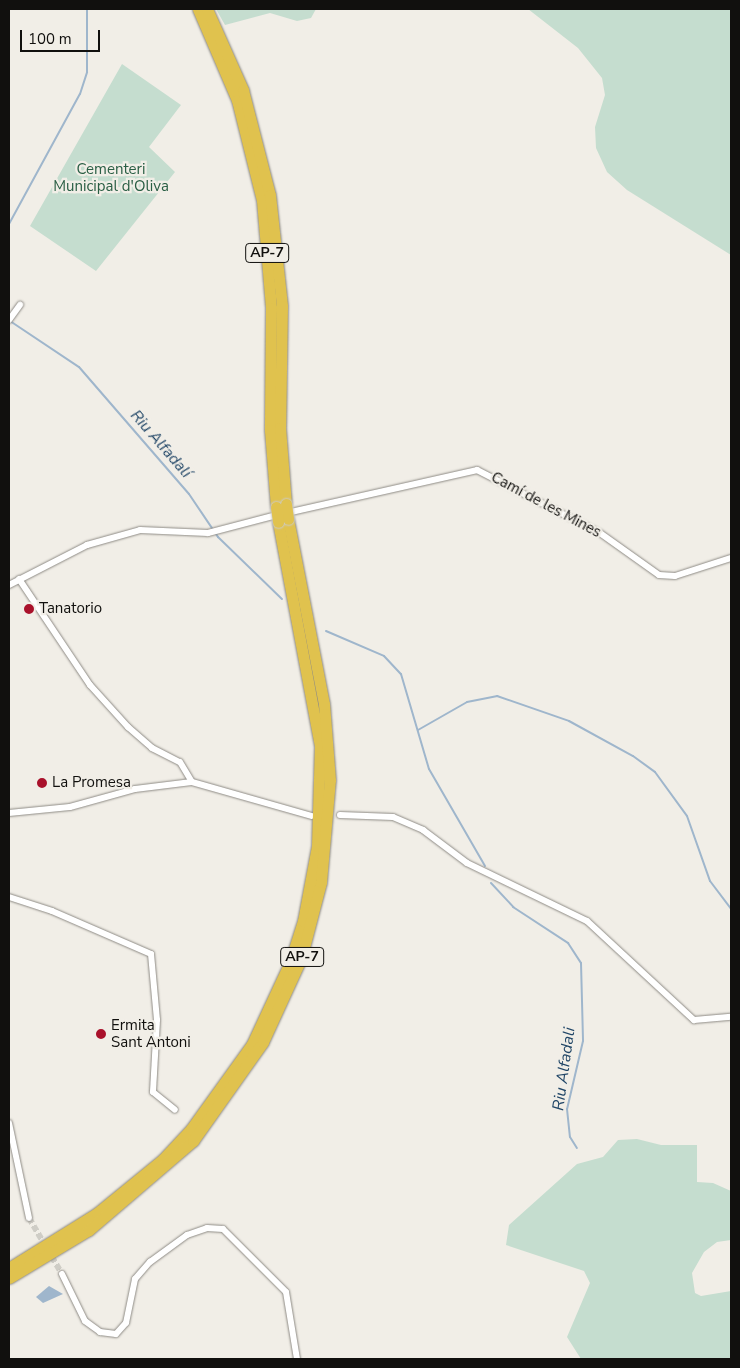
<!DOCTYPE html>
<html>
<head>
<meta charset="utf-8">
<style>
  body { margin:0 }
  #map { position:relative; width:740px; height:1368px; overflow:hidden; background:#f1eee7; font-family:"Nunito Sans",sans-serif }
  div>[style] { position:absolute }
  .green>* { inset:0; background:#c5ddcf }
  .water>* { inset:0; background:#9fb6cc }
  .stream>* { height:2px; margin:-1px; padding:0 1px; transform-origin:1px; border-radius:1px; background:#9fb6cc }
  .minor-tunnel>* { height:6px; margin-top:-3px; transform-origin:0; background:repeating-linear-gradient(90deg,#cfcdc6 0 6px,transparent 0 9px) }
  .roads { filter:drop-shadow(0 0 1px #8e8b85) drop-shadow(0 0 1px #8e8b85) }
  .minor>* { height:6px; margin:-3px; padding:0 3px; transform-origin:3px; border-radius:3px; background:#fff }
  .motorway>* { height:11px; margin:-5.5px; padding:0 5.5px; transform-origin:5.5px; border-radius:5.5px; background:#e0c24e }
  .bridges { filter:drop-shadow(0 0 1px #cbcaca) drop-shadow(0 0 1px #cbcaca) }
  .motorway-bridge>* { height:11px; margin:-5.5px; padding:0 5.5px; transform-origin:5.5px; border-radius:5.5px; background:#e0c24e }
  .dots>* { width:14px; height:14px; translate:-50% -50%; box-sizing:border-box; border:2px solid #f1eee7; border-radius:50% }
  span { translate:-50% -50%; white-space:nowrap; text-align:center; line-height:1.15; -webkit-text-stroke:4.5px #f1eee7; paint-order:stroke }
  .shield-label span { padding:1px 4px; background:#f1eee7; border:1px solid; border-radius:4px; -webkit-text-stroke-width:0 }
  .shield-label { font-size:14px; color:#11100e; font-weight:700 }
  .park-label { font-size:15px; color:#295e44 }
  .street-label { font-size:15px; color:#11100e }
  .poi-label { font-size:15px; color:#11100e }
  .left { translate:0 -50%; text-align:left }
  .water-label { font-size:16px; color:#214667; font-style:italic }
  .frame { position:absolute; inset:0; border:10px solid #11100e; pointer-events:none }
  .scale { position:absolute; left:20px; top:30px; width:80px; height:22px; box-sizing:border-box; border:2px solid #11100e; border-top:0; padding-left:6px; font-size:15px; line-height:18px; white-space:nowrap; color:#11100e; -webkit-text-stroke:4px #f1eee7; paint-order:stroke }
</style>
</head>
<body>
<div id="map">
  <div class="green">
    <i style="clip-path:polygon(216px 9px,316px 9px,311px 18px,297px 21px,270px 13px,225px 25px)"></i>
    <i style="clip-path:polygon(528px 9px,731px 9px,731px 255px,627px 190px,607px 172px,596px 148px,595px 127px,605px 95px,602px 78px,578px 48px)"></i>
    <i style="clip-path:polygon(122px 64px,181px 105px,149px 147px,175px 172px,96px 271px,30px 226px)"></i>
    <i style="clip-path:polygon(637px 1139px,661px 1145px,697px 1145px,697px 1182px,713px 1183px,731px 1191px,731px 1240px,717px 1242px,704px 1252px,692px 1273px,695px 1293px,701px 1296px,731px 1291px,731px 1359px,581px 1359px,567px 1337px,590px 1283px,584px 1271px,506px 1245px,509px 1225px,577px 1164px,603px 1157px,618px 1140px)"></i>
  </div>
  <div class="water">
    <i style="clip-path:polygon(49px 1286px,63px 1294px,43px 1303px,36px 1297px)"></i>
  </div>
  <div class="stream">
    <i style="left:9px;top:224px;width:148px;rotate:-61.4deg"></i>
    <i style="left:80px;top:94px;width:23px;rotate:-72deg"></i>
    <i style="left:87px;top:72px;width:63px;rotate:-90deg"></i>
    <i style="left:10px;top:321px;width:83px;rotate:33.7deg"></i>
    <i style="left:79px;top:367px;width:168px;rotate:49.1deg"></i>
    <i style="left:189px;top:494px;width:52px;rotate:56deg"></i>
    <i style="left:218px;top:537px;width:89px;rotate:44.1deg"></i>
    <i style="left:326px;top:631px;width:63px;rotate:23.3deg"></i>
    <i style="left:384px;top:656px;width:25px;rotate:47deg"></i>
    <i style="left:401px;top:674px;width:99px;rotate:73.6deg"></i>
    <i style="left:429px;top:769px;width:112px;rotate:60deg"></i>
    <i style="left:418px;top:730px;width:56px;rotate:-29.7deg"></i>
    <i style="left:467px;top:702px;width:31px;rotate:-11deg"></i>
    <i style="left:497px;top:696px;width:76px;rotate:19.1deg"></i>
    <i style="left:569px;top:721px;width:73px;rotate:28.7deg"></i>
    <i style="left:633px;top:756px;width:27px;rotate:36deg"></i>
    <i style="left:655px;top:772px;width:54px;rotate:54deg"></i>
    <i style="left:687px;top:816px;width:69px;rotate:70.5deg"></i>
    <i style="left:710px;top:881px;width:35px;rotate:53deg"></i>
    <i style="left:491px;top:883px;width:33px;rotate:47deg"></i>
    <i style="left:513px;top:907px;width:66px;rotate:33.2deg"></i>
    <i style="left:568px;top:943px;width:24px;rotate:57deg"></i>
    <i style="left:581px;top:963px;width:78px;rotate:88.5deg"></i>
    <i style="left:583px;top:1041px;width:70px;rotate:103.2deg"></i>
    <i style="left:567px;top:1109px;width:28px;rotate:84deg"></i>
    <i style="left:570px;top:1137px;width:13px;rotate:58deg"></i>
  </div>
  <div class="minor-tunnel">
    <i style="left:29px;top:1218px;width:65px;rotate:59.5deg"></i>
  </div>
  <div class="roads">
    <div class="minor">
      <i style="left:9px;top:320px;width:19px;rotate:-54deg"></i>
      <i style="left:291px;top:512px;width:191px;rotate:-12.7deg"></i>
      <i style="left:477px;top:470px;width:138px;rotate:27.1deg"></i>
      <i style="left:600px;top:533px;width:72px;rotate:35.4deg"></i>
      <i style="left:659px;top:575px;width:16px;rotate:4deg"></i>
      <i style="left:675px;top:576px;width:59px;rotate:-17.8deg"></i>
      <i style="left:19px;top:579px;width:128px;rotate:56.2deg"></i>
      <i style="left:90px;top:685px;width:57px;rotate:47.9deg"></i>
      <i style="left:128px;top:727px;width:32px;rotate:41deg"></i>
      <i style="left:152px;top:748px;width:31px;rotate:27deg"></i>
      <i style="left:180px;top:762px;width:23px;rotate:59deg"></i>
      <i style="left:9px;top:585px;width:88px;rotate:-27.1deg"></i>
      <i style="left:87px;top:545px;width:55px;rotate:-15.8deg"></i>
      <i style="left:140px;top:530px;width:68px;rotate:2.5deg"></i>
      <i style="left:208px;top:533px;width:67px;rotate:-14.7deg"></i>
      <i style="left:9px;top:813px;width:61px;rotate:-5.6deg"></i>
      <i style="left:70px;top:807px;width:67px;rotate:-15.5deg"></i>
      <i style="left:135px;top:789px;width:57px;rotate:-7deg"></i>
      <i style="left:192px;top:782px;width:124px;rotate:15.9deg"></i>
      <i style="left:340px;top:815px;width:53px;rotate:2.2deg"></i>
      <i style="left:393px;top:817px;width:33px;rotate:23deg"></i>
      <i style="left:423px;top:830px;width:55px;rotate:36.9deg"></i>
      <i style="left:467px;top:863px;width:133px;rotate:25.8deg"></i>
      <i style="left:587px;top:921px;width:146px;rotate:42.8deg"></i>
      <i style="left:694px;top:1020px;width:37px;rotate:-5deg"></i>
      <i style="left:9px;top:897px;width:45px;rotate:18deg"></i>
      <i style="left:52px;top:911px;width:108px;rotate:23.5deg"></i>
      <i style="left:151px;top:954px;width:66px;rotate:84.8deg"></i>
      <i style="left:157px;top:1020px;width:72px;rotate:93.2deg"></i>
      <i style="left:153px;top:1092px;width:28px;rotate:39deg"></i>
      <i style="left:9px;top:1123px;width:97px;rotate:78.1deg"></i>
      <i style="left:62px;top:1274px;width:52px;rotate:63.9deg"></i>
      <i style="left:85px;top:1321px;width:19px;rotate:36deg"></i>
      <i style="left:100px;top:1332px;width:16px;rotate:7deg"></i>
      <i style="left:116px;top:1334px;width:15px;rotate:-48deg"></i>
      <i style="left:126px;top:1323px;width:45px;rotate:-78.4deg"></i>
      <i style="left:135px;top:1279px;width:23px;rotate:-49deg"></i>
      <i style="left:150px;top:1262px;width:46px;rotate:-36.1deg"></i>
      <i style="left:187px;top:1235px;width:21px;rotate:-19deg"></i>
      <i style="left:207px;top:1228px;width:16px;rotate:4deg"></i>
      <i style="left:223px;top:1229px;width:89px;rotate:45deg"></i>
      <i style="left:286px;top:1292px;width:68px;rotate:80.7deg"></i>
    </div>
    <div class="motorway">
      <i style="left:198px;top:9px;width:99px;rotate:66.8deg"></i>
      <i style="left:237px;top:100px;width:103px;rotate:76deg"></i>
      <i style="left:262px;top:200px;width:108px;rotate:85.2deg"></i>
      <i style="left:271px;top:308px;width:122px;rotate:90.5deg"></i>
      <i style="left:270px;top:430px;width:77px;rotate:85.5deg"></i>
      <i style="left:207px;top:9px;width:89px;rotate:66deg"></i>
      <i style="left:243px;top:90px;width:108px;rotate:75.6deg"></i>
      <i style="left:270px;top:195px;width:112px;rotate:83.8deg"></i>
      <i style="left:282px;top:306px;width:122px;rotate:90.9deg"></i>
      <i style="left:280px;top:428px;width:76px;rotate:85.5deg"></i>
      <i style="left:9px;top:1268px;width:104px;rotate:-32deg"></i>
      <i style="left:97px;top:1213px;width:85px;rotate:-39.3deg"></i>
      <i style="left:163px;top:1159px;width:41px;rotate:-47deg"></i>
      <i style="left:191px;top:1129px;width:105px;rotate:-54.3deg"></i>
      <i style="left:252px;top:1044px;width:90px;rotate:-65.1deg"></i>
      <i style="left:290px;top:962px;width:43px;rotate:-72.4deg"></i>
      <i style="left:303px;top:921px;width:76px;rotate:-79.4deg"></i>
      <i style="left:317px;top:846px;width:100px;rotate:-88.3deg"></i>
      <i style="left:320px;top:746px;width:228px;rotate:-100.6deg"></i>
      <i style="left:9px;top:1278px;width:93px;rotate:-31deg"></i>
      <i style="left:89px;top:1230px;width:137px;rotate:-40.6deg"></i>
      <i style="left:193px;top:1141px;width:121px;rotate:-54.7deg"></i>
      <i style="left:263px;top:1042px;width:91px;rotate:-65.4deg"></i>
      <i style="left:301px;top:959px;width:80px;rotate:-75.4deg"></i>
      <i style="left:321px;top:882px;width:102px;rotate:-85deg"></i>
      <i style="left:330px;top:780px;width:76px;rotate:-94.5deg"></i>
      <i style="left:324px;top:704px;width:188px;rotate:-101deg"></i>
    </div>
  </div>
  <div class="bridges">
    <div class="motorway-bridge">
      <i style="left:286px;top:504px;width:15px;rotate:82deg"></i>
      <i style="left:276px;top:507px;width:15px;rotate:82deg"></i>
    </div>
  </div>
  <div class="dots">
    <i style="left:29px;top:609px;background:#a9112b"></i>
    <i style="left:42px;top:783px;background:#a9112b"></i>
    <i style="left:101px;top:1034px;background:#a9112b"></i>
  </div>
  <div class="shield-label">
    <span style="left:267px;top:253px">AP-7</span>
    <span style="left:302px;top:957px">AP-7</span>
  </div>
  <div class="park-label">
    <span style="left:111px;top:178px">Cementeri<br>Municipal d'Oliva</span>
  </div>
  <div class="street-label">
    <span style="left:546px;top:505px;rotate:28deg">Camí de les Mines</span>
  </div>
  <div class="poi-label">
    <span class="left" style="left:39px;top:609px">Tanatorio</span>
    <span class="left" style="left:52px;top:783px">La Promesa</span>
    <span class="left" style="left:111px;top:1034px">Ermita<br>Sant Antoni</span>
  </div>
  <div class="water-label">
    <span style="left:161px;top:444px;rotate:49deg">Riu Alfadalí</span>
    <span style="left:564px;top:1069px;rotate:-82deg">Riu Alfadali</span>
  </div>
  <div class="frame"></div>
  <div class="scale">100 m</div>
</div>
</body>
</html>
